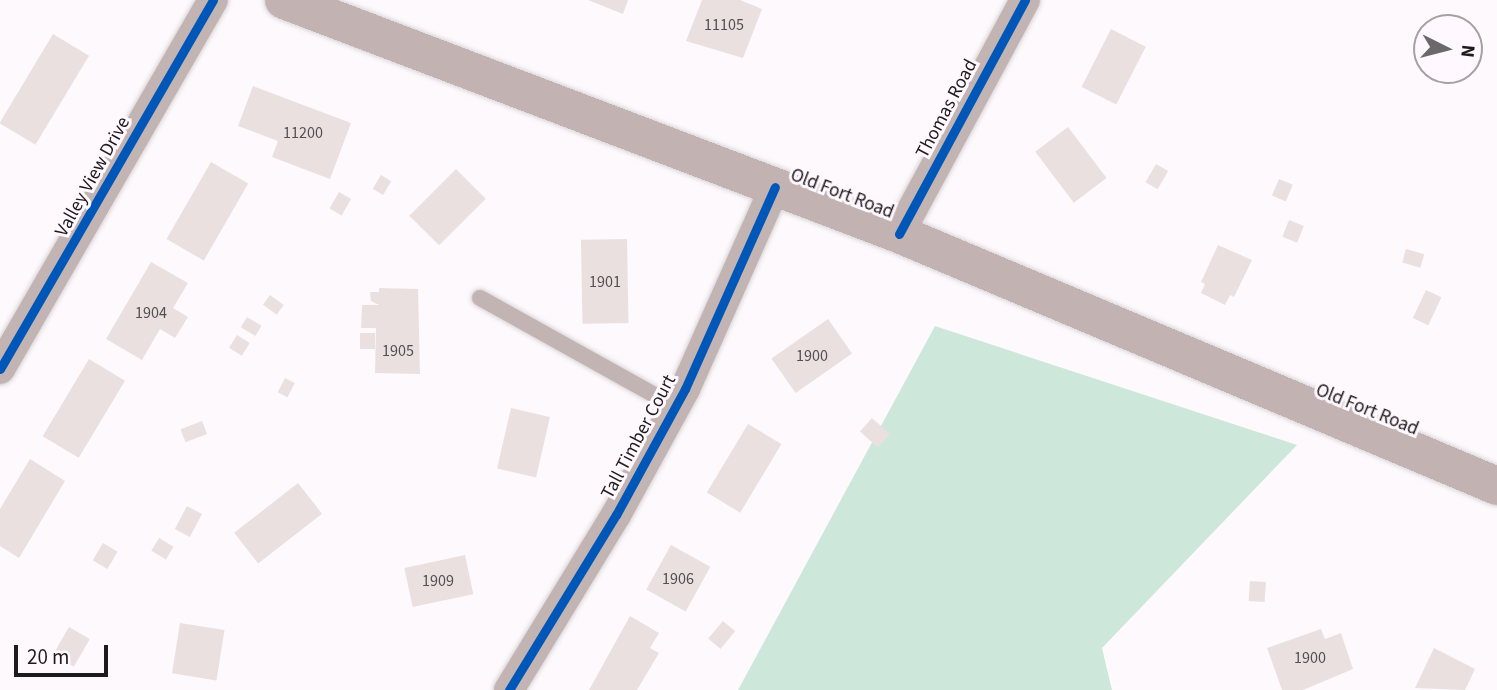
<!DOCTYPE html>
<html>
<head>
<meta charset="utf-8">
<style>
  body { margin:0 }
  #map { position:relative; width:1497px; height:690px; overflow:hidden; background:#fef9fd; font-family:"Source Sans 3",sans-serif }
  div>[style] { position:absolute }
  .forest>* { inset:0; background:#cde8db }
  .building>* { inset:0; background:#eae0e0; transform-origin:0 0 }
  .roads { filter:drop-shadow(0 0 2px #d9d6d8) drop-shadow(0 0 2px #d9d6d8) }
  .service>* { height:16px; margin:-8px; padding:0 8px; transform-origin:8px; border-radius:8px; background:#c2b4b2 }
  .minor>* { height:30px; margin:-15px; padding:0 15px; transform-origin:15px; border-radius:15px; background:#c2b4b2 }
  .secondary>* { height:38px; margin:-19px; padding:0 19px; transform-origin:19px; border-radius:19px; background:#c2b2b1 }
  .cycleway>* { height:9px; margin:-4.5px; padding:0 4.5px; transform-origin:4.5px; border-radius:4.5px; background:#0057b8 }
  span { translate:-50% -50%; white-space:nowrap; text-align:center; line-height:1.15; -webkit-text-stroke:6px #fff8fe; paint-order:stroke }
  .number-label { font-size:16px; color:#534e50 }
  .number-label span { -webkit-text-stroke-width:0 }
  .street-label { font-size:19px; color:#1e1b1d }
  .north { position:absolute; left:1413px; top:14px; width:70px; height:70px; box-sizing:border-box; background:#fff8fe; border:2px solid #a5a0a4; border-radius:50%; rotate:96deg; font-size:19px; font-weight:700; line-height:28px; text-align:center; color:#1e1b1d }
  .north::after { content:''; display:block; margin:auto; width:24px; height:32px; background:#6c696b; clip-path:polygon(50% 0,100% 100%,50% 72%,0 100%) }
  .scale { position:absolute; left:14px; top:645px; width:94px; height:32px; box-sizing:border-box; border:4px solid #1e1b1d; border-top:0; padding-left:9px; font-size:21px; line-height:24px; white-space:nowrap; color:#1e1b1d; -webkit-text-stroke:5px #fff8fe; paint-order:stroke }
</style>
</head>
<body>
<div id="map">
  <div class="forest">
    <i style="clip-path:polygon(935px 326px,1297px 445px,1102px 648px,1112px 690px,738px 690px)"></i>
  </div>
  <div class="building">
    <i style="clip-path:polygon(588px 0,628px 0,623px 14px)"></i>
    <i style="clip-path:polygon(702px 0,740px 0,762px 9px,743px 58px,686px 41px)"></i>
    <i style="left:1111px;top:29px;width:39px;height:65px;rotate:27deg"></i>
    <i style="left:53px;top:34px;width:42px;height:104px;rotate:31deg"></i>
    <i style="clip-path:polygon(253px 86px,351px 123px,330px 179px,272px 157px,278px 141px,238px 126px)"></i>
    <i style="left:1068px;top:127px;width:64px;height:41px;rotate:53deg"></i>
    <i style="left:211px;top:162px;width:43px;height:89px;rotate:30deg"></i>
    <i style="left:1156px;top:164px;width:14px;height:21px;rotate:30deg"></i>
    <i style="left:456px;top:169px;width:42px;height:66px;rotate:45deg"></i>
    <i style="left:381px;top:175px;width:12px;height:16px;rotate:31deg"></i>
    <i style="left:1279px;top:179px;width:15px;height:18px;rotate:23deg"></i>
    <i style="left:339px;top:192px;width:14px;height:19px;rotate:30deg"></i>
    <i style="left:1289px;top:220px;width:16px;height:18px;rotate:22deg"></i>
    <i style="left:627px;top:239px;width:84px;height:46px;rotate:89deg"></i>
    <i style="clip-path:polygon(1218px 245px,1252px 260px,1234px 297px,1230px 295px,1225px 305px,1201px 293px,1205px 284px,1201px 282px)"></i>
    <i style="left:1406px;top:249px;width:19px;height:14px;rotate:16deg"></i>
    <i style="clip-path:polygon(151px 262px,188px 283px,173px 308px,188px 317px,175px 338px,160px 329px,142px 360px,106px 339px)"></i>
    <i style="clip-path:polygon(379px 288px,418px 289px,420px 374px,375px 373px,376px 328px,361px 328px,362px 305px,379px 305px,371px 301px,370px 292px,379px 292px)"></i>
    <i style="left:1426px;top:290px;width:17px;height:31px;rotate:25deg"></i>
    <i style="left:270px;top:295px;width:17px;height:12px;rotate:36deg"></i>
    <i style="left:247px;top:317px;width:17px;height:12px;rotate:31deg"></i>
    <i style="left:828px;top:319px;width:42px;height:69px;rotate:55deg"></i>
    <i style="left:360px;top:333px;width:15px;height:16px"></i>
    <i style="left:237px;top:335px;width:15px;height:15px;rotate:32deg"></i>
    <i style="left:89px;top:359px;width:42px;height:90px;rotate:31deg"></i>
    <i style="left:285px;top:378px;width:11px;height:16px;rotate:27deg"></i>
    <i style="left:511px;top:408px;width:40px;height:62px;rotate:13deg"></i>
    <i style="left:872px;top:418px;width:24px;height:18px;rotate:42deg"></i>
    <i style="left:202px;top:421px;width:14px;height:23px;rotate:69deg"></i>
    <i style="left:748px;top:424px;width:39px;height:80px;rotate:31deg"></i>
    <i style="clip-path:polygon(30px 459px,65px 481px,19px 558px,0 546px,0 509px)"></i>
    <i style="left:298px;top:483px;width:39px;height:81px;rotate:52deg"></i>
    <i style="left:187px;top:506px;width:17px;height:26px;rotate:28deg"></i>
    <i style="left:159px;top:538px;width:17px;height:15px;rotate:31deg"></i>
    <i style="left:103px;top:543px;width:17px;height:20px;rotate:31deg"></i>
    <i style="left:671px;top:545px;width:45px;height:51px;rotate:29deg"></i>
    <i style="left:465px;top:555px;width:40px;height:62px;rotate:78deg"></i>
    <i style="left:1250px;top:581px;width:16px;height:20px;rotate:4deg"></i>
    <i style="clip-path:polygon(630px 616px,659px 633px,650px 648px,659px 653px,637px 690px,589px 690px)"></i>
    <i style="left:723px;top:621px;width:16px;height:23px;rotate:40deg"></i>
    <i style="left:180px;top:623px;width:45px;height:51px;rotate:9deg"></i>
    <i style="left:69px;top:627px;width:24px;height:32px;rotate:30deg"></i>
    <i style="clip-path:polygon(1321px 629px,1325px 639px,1341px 633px,1353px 669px,1303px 690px,1282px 690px,1267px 648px)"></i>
    <i style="clip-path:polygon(1434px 648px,1475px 669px,1465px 690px,1415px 688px)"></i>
  </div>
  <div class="roads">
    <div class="service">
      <i style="left:480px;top:298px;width:224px;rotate:29.1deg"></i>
    </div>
    <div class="minor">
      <i style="left:899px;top:234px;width:266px;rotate:-61.7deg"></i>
      <i style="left:0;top:369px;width:426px;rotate:-60deg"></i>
      <i style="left:509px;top:690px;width:205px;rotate:-58.6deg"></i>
      <i style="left:616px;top:515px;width:144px;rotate:-61.3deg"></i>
      <i style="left:685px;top:389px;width:221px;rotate:-66deg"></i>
    </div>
    <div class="secondary">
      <i style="left:284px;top:0;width:658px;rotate:20.83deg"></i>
      <i style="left:899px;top:234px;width:649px;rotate:22.85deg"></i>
    </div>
  </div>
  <div class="cycleway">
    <i style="left:899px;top:234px;width:266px;rotate:-61.7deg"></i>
    <i style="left:0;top:369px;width:426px;rotate:-60deg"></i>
    <i style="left:509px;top:690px;width:205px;rotate:-58.6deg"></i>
    <i style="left:616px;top:515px;width:144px;rotate:-61.3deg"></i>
    <i style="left:685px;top:389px;width:221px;rotate:-66deg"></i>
  </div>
  <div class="number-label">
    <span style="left:724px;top:25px">11105</span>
    <span style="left:303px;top:133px">11200</span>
    <span style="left:605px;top:282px">1901</span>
    <span style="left:151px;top:313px">1904</span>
    <span style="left:398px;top:351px">1905</span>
    <span style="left:812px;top:356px">1900</span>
    <span style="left:678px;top:579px">1906</span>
    <span style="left:438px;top:581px">1909</span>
    <span style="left:1310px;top:658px">1900</span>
  </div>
  <div class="street-label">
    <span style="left:947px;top:109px;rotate:-62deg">Thomas Road</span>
    <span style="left:93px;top:177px;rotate:-61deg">Valley View Drive</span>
    <span style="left:842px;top:194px;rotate:21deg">Old Fort Road</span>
    <span style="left:1367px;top:410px;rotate:22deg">Old Fort Road</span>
    <span style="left:639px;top:437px;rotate:-62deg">Tall Timber Court</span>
  </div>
  <div class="north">N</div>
  <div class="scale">20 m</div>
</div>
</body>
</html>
